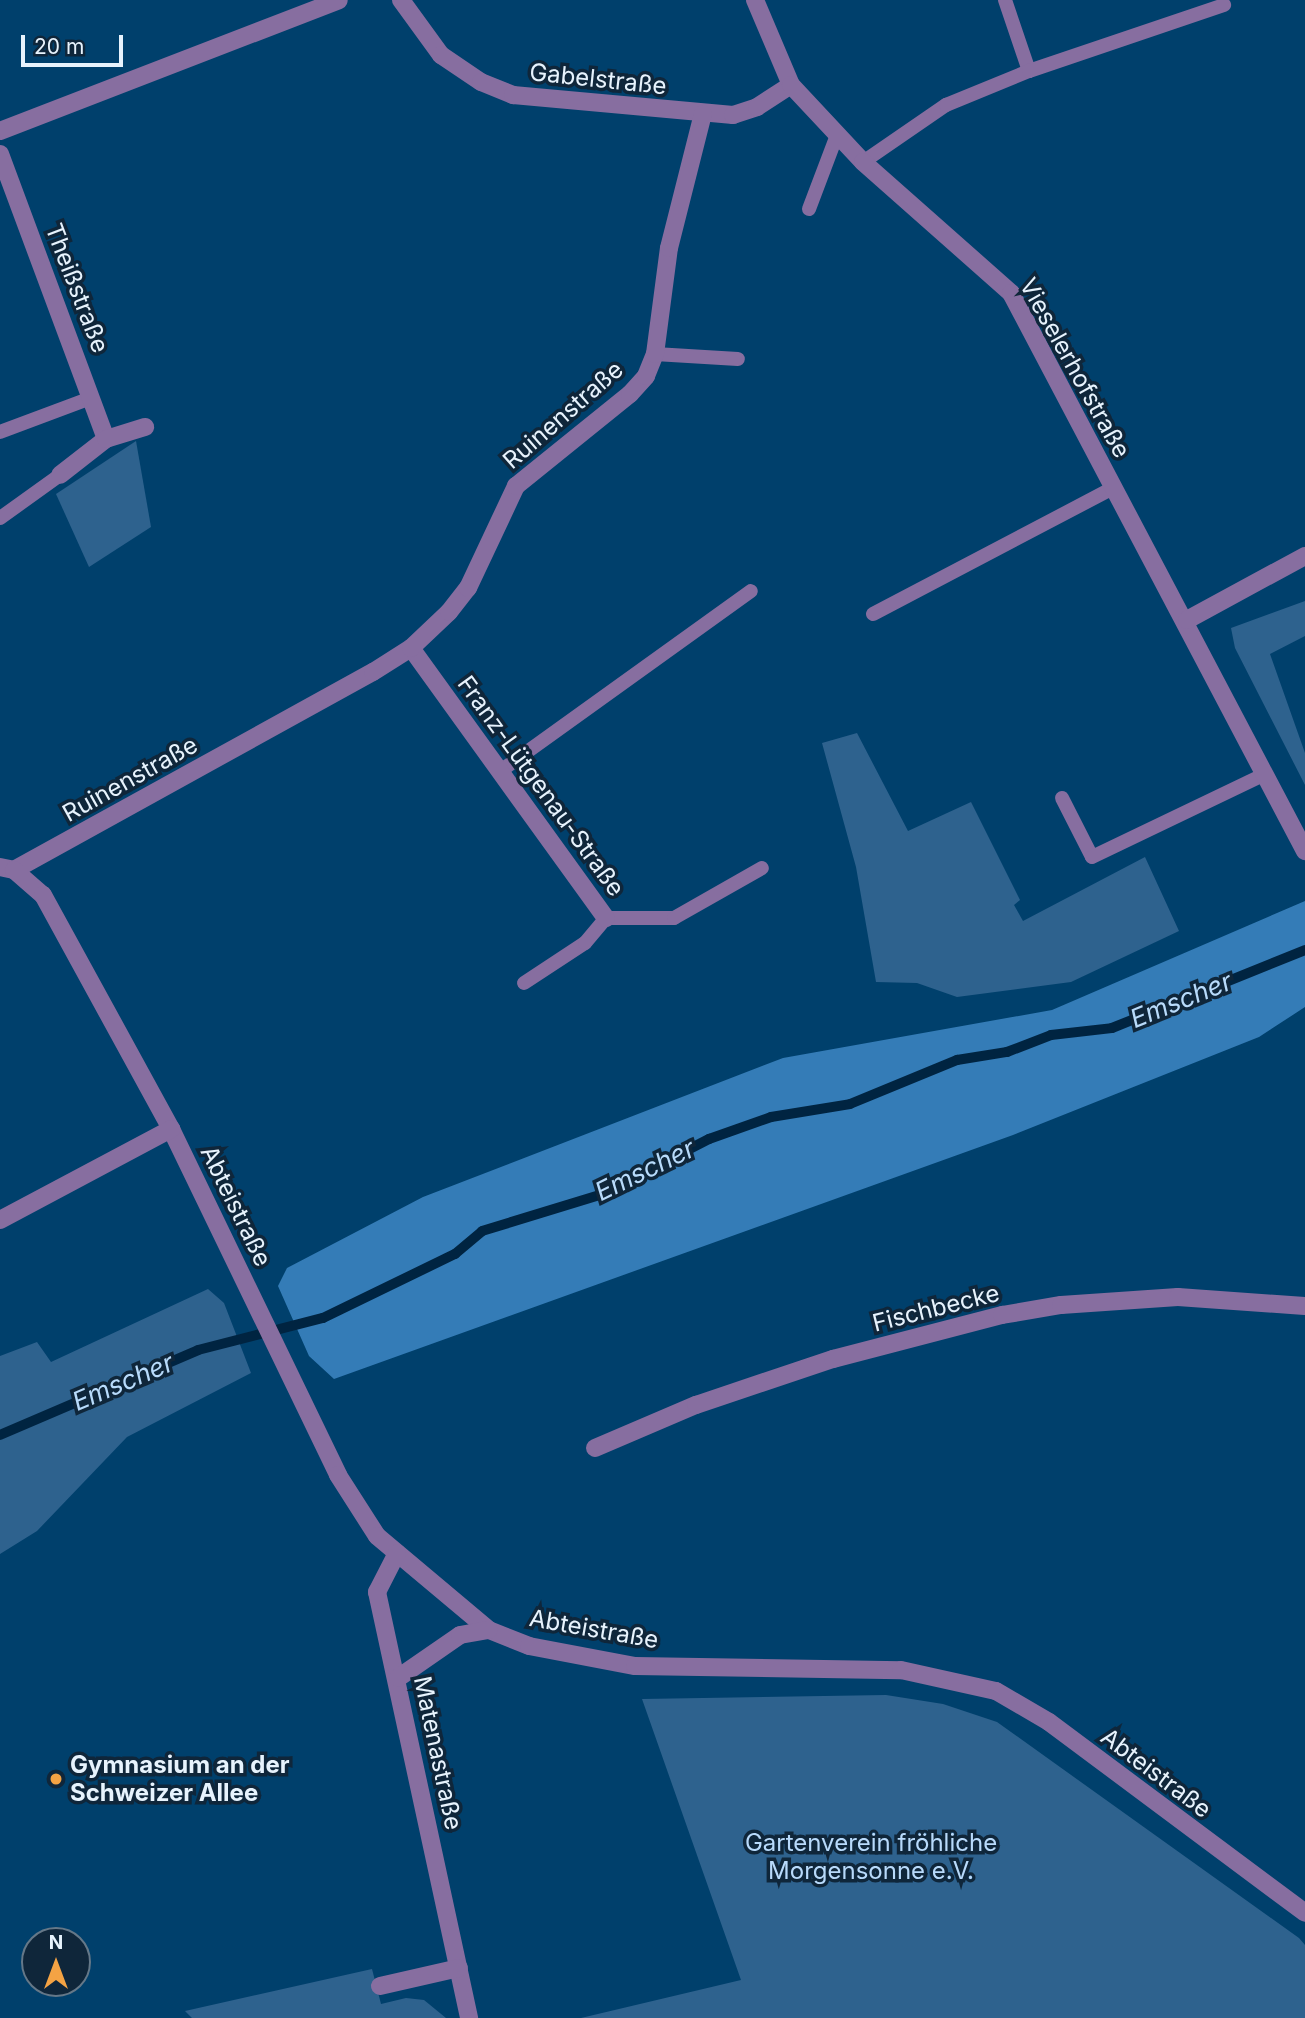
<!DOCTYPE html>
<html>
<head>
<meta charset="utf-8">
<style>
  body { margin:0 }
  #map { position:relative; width:1305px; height:2018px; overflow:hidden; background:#00406c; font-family:Inter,sans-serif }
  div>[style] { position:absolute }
  .green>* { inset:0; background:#2e628e }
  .forest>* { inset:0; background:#347cb7 }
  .stream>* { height:10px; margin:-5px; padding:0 5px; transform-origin:5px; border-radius:5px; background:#002441 }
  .lane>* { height:14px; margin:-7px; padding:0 7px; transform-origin:7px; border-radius:7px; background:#876ea0 }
  .street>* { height:18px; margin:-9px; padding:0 9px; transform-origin:9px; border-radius:9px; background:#876ea0 }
  .dots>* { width:19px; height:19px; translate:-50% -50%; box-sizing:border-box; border:4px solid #0f263a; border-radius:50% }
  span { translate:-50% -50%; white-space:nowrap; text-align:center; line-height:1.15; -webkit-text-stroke:7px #0f263a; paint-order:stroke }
  .street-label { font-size:24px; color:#e7f3fd }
  .poi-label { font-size:24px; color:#e7f3fd; font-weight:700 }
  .left { translate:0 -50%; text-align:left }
  .park-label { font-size:24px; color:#b8dafb }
  .water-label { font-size:26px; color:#b8dbfb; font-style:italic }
  .north { position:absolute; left:21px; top:1927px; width:70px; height:70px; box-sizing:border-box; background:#0f263a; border:2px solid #657888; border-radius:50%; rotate:0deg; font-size:19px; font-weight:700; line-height:28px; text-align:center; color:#e7f3fd }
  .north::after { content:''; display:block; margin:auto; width:24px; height:32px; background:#f4a344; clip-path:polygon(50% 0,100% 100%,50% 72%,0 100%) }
  .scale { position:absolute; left:21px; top:35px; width:102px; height:32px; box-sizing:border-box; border:4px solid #e7f3fd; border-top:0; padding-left:9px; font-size:21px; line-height:24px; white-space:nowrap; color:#e7f3fd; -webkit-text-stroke:5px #0f263a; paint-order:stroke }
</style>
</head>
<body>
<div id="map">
  <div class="green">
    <i style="clip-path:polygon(136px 441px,151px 527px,89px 567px,56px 494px)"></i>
    <i style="clip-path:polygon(1305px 601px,1305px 636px,1270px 654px,1305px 753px,1305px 785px,1235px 648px,1231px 628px)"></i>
    <i style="clip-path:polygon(857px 733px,908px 831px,971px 802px,1020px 900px,1014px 905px,1023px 921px,1145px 857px,1179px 931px,1071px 982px,957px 997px,917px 983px,876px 982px,856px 867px,822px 743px)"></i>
    <i style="clip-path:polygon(208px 1289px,224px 1303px,251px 1373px,127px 1437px,37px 1531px,0 1554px,0 1356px,37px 1342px,51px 1362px)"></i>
    <i style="clip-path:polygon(886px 1695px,943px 1704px,997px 1722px,1299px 1938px,1305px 1945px,1305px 2018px,581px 2018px,741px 1980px,642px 1699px)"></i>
    <i style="clip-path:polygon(372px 1969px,381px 2004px,406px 1998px,424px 2000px,446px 2018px,192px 2018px,185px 2011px)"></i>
  </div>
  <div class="forest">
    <i style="clip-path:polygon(1305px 901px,1305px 1007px,1259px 1037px,1013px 1135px,334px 1379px,309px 1356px,278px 1286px,287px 1268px,423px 1197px,783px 1058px,1052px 1010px)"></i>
  </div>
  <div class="stream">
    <i style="left:0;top:1435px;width:215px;rotate:-23.2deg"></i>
    <i style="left:198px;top:1350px;width:129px;rotate:-14.4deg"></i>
    <i style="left:323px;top:1318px;width:147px;rotate:-25.9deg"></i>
    <i style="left:455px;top:1254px;width:35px;rotate:-40deg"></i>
    <i style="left:482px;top:1231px;width:123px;rotate:-17deg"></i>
    <i style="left:600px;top:1195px;width:123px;rotate:-27.2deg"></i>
    <i style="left:709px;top:1139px;width:66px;rotate:-19.5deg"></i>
    <i style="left:771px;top:1117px;width:80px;rotate:-9.3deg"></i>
    <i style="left:850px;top:1104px;width:116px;rotate:-22.4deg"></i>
    <i style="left:957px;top:1060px;width:51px;rotate:-9.1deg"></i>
    <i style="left:1007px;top:1052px;width:47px;rotate:-21.1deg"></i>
    <i style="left:1051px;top:1035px;width:61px;rotate:-6.5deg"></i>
    <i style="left:1112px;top:1028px;width:208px;rotate:-22deg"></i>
  </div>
  <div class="lane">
    <i style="left:1005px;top:0;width:75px;rotate:71.3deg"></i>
    <i style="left:863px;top:162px;width:101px;rotate:-34.5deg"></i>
    <i style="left:946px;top:105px;width:90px;rotate:-22.3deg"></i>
    <i style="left:1029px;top:71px;width:206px;rotate:-18.7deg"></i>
    <i style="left:809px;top:209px;width:79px;rotate:-69.3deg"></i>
    <i style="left:655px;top:354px;width:83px;rotate:3.4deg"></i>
    <i style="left:0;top:432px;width:97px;rotate:-20.5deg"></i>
    <i style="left:0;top:518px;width:74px;rotate:-35.6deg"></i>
    <i style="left:873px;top:614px;width:271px;rotate:-27.7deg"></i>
    <i style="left:499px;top:772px;width:310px;rotate:-35.7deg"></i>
    <i style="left:1062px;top:798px;width:66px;rotate:63deg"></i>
    <i style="left:1092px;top:857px;width:192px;rotate:-25.6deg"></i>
    <i style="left:524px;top:983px;width:73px;rotate:-33.3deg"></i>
    <i style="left:585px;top:943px;width:33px;rotate:-50deg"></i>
    <i style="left:606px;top:918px;width:68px"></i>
    <i style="left:674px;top:918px;width:101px;rotate:-29.6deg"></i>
  </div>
  <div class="street">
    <i style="left:401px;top:0;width:68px;rotate:54deg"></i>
    <i style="left:441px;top:55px;width:48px;rotate:34deg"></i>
    <i style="left:481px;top:82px;width:35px;rotate:22deg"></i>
    <i style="left:513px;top:95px;width:221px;rotate:5.2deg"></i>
    <i style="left:733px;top:115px;width:25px;rotate:-18deg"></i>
    <i style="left:757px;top:107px;width:40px;rotate:-32.9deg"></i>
    <i style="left:755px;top:0;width:92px;rotate:67deg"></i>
    <i style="left:791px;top:85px;width:105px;rotate:46.9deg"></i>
    <i style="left:863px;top:162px;width:198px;rotate:41.5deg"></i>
    <i style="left:1011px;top:293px;width:631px;rotate:62.22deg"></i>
    <i style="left:0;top:131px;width:363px;rotate:-21.1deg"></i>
    <i style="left:0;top:154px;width:304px;rotate:69.6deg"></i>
    <i style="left:106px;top:439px;width:58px;rotate:142deg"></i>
    <i style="left:106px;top:439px;width:41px;rotate:-17.1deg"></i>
    <i style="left:1187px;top:620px;width:134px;rotate:-28.5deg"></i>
    <i style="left:411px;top:648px;width:333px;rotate:54.2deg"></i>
    <i style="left:0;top:867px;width:14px;rotate:12deg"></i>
    <i style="left:14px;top:870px;width:410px;rotate:-28.9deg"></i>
    <i style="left:373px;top:672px;width:45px;rotate:-32.3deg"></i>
    <i style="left:411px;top:648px;width:52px;rotate:-43.5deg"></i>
    <i style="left:449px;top:612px;width:31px;rotate:-52deg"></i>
    <i style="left:468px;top:588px;width:113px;rotate:-64.8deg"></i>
    <i style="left:516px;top:486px;width:146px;rotate:-38.9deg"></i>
    <i style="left:630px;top:394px;width:24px;rotate:-48deg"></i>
    <i style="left:646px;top:376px;width:24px;rotate:-68deg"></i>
    <i style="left:655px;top:354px;width:107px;rotate:-82.5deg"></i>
    <i style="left:669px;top:248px;width:138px;rotate:-75.8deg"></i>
    <i style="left:14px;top:870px;width:38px;rotate:41deg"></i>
    <i style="left:43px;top:895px;width:267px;rotate:61.3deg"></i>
    <i style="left:171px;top:1129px;width:384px;rotate:64.2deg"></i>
    <i style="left:338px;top:1475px;width:72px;rotate:57.4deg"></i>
    <i style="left:377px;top:1536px;width:146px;rotate:40deg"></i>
    <i style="left:489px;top:1630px;width:43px;rotate:21.8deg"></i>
    <i style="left:529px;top:1646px;width:108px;rotate:10.7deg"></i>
    <i style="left:635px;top:1666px;width:266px;rotate:0.9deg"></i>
    <i style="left:901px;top:1670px;width:97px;rotate:12.5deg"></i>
    <i style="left:996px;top:1691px;width:61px;rotate:30.3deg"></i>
    <i style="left:1049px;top:1722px;width:319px;rotate:36.7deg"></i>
    <i style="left:0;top:1220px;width:194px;rotate:-28deg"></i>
    <i style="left:595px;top:1448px;width:110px;rotate:-23.1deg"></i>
    <i style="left:696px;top:1405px;width:145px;rotate:-18.6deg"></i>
    <i style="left:833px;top:1359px;width:175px;rotate:-14.6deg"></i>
    <i style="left:1002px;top:1315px;width:60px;rotate:-9.6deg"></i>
    <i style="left:1061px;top:1305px;width:117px;rotate:-3.9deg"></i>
    <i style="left:1178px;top:1297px;width:127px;rotate:4.1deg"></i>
    <i style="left:397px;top:1553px;width:44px;rotate:117.1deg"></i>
    <i style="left:377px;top:1592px;width:436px;rotate:77.8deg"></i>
    <i style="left:398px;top:1678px;width:75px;rotate:-34.7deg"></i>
    <i style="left:460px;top:1635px;width:29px;rotate:-10deg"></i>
    <i style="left:380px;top:1986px;width:81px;rotate:-12.8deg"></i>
  </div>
  <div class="dots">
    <i style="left:56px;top:1779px;background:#f4a344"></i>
  </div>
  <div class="street-label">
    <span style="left:598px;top:79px;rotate:6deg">Gabelstraße</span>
    <span style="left:77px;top:288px;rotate:69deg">Theißstraße</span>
    <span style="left:1075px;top:368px;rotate:61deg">Vieselerhofstraße</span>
    <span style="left:563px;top:415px;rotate:-41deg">Ruinenstraße</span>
    <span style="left:130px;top:779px;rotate:-29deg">Ruinenstraße</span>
    <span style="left:541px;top:786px;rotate:54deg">Franz-Lütgenau-Straße</span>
    <span style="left:236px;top:1206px;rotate:64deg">Abteistraße</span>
    <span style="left:936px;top:1308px;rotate:-14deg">Fischbecke</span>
    <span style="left:594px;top:1629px;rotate:10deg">Abteistraße</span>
    <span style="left:438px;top:1753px;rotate:78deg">Matenastraße</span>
    <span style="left:1156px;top:1773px;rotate:37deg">Abteistraße</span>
  </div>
  <div class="poi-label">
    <span class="left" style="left:70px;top:1779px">Gymnasium an der<br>Schweizer Allee</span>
  </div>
  <div class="park-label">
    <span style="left:871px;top:1857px">Gartenverein fröhliche<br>Morgensonne e.V.</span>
  </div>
  <div class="water-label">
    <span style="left:1181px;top:1000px;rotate:-22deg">Emscher</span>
    <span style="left:645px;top:1170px;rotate:-26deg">Emscher</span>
    <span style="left:123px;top:1382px;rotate:-23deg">Emscher</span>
  </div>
  <div class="north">N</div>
  <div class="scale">20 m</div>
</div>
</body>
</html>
